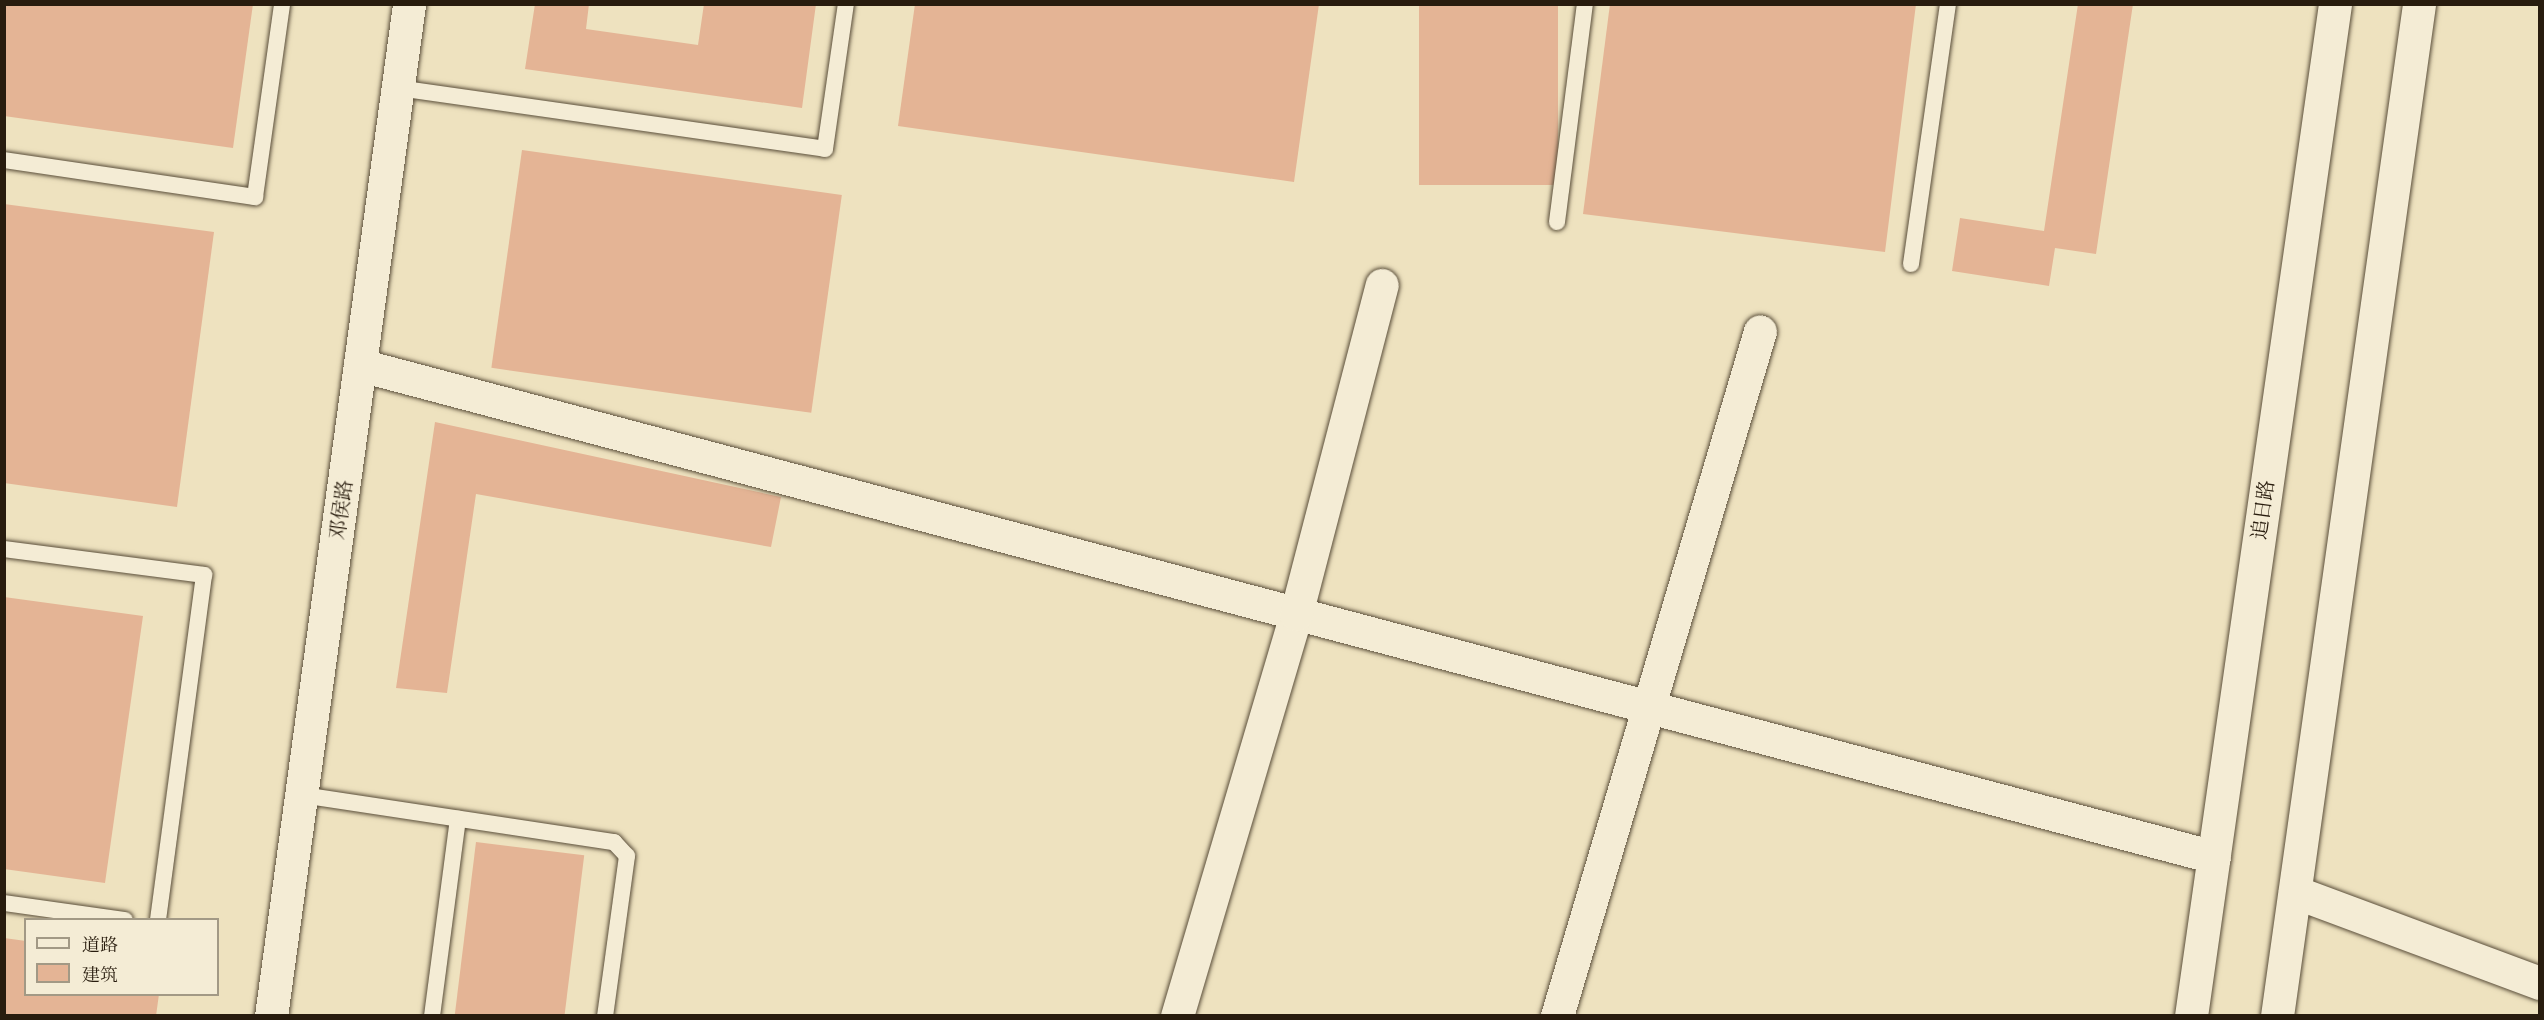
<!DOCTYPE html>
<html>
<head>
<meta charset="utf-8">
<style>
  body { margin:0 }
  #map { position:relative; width:2544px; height:1020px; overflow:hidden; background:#eee2bf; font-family:"IM FELL Double Pica","Noto Serif SC",serif }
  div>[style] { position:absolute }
  .building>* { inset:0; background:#e4b495; transform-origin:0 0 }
  .roads { filter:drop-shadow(0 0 2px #5a4e3a) drop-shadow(0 0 2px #5a4e3a) }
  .lane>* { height:16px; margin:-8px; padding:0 8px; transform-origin:8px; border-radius:8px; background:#f4ecd5 }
  .street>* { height:33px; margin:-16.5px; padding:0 16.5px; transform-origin:16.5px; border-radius:16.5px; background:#f4ecd5 }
  .secondary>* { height:33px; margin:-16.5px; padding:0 16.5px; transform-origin:16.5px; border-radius:16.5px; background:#f4ecd5 }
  span { translate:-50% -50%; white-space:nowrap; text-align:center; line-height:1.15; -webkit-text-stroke:4.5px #f4ecd5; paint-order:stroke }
  .street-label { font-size:20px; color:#281c0e }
  .frame { position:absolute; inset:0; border:6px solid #281c0e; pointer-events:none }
  .legend { position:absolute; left:24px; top:918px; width:195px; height:78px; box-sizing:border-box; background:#f4ecd5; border:2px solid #a29985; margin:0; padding:8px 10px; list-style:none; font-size:18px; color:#281c0e }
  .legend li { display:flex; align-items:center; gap:12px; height:30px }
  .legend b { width:30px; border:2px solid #a29985 }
</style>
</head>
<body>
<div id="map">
  <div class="building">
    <i style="clip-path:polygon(4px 4px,253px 4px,233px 148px,4px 116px)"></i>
    <i style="clip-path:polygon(535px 4px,589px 4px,586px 29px,698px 45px,704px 4px,816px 4px,802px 108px,525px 69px)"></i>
    <i style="clip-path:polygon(915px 4px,1319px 4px,1294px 182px,898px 126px)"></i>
    <i style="left:1419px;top:4px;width:139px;height:181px"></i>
    <i style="clip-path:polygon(1610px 4px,1916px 4px,1885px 252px,1583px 214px)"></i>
    <i style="clip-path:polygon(2078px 4px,2133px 4px,2096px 254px,2055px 248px,2049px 286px,1952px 271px,1960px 218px,2044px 231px)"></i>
    <i style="left:522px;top:150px;width:323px;height:220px;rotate:8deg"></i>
    <i style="clip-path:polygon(4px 204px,214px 232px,177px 507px,4px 483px)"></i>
    <i style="clip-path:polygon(435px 422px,781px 497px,771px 547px,476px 494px,447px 693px,396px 688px)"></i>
    <i style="clip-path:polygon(4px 597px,143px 616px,105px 883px,4px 869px)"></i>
    <i style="left:476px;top:842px;width:109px;height:175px;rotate:7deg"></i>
    <i style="clip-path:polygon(4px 938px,26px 941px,26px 994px,159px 994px,156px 1016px,4px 1016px)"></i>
  </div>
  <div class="roads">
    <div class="lane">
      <i style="left:398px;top:88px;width:431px;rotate:8.1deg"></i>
      <i style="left:825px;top:149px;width:147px;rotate:-81.8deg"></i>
      <i style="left:4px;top:160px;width:254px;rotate:8.4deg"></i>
      <i style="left:255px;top:197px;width:195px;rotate:-82deg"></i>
      <i style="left:1557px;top:222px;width:220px;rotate:-82.7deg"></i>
      <i style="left:1911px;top:264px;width:263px;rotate:-81.9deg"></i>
      <i style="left:4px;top:549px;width:202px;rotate:7.4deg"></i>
      <i style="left:204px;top:575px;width:348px;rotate:97.6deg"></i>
      <i style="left:302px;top:795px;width:316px;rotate:8.6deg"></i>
      <i style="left:614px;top:842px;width:19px;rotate:47deg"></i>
      <i style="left:627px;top:856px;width:162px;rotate:97.8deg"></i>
      <i style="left:4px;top:903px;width:122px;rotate:8deg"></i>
      <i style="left:432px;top:1016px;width:199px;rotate:-82.5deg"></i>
    </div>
    <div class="street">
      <i style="left:360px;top:365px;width:1918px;rotate:14.86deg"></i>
      <i style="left:2295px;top:892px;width:261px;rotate:20.4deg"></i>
      <i style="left:1177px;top:1016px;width:419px;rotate:-73.5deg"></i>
      <i style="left:1296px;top:614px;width:340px;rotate:-75.4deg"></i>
      <i style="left:1557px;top:1016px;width:714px;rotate:-73.49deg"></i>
    </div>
    <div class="secondary">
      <i style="left:271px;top:1016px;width:1021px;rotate:-82.23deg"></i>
      <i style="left:2191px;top:1016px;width:1022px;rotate:-81.9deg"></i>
      <i style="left:2277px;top:1016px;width:1022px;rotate:-82.01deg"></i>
    </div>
  </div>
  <div class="street-label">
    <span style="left:341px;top:510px;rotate:-82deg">邓侯路</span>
    <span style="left:2263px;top:510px;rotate:-82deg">追日路</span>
  </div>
  <div class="frame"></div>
  <ul class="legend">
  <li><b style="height:8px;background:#f4ecd5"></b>道路</li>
  <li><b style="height:16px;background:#e4b495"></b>建筑</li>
  </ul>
</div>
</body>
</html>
